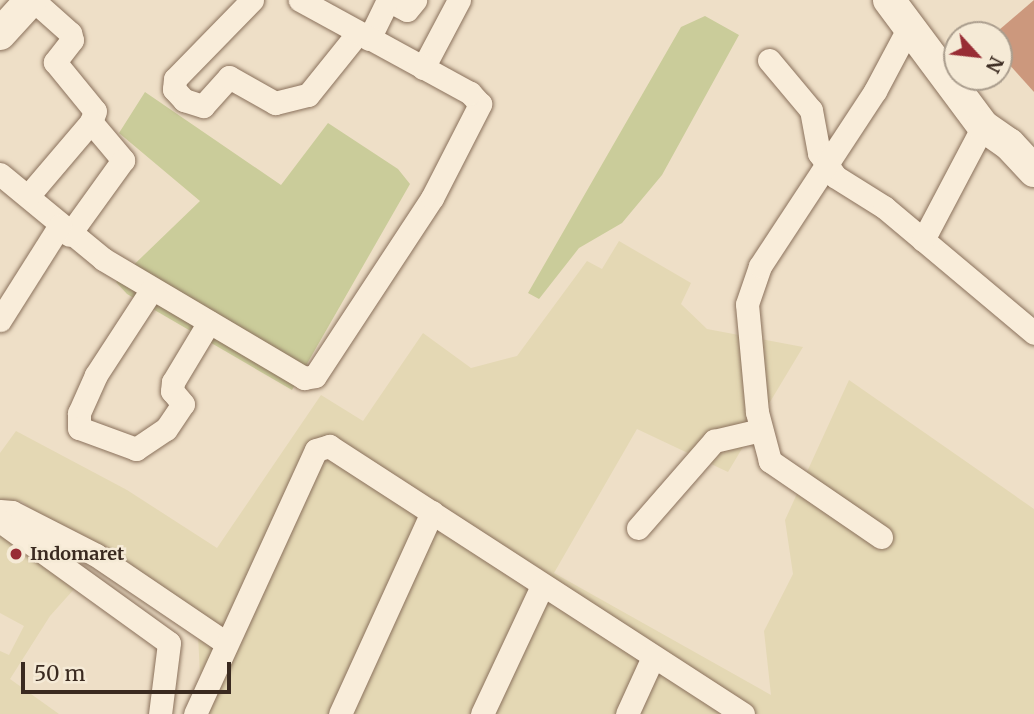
<!DOCTYPE html>
<html>
<head>
<meta charset="utf-8">
<style>
  body { margin:0 }
  #map { position:relative; width:1034px; height:714px; overflow:hidden; background:#eedfc7; font-family:Merriweather,serif }
  div>[style] { position:absolute }
  .farmland>* { inset:0; background:#e4d8b4 }
  .green>* { inset:0; background:#cacc9a }
  .building>* { inset:0; background:#cc987d }
  .roads { filter:drop-shadow(0 0 2px #8a715c) drop-shadow(0 0 2px #8a715c) }
  .street>* { height:23px; margin:-11.5px; padding:0 11.5px; transform-origin:11.5px; border-radius:11.5px; background:#f9edda }
  .secondary>* { height:32px; margin:-16px; padding:0 16px; transform-origin:16px; border-radius:16px; background:#f9edda }
  .dots>* { width:19px; height:19px; translate:-50% -50%; box-sizing:border-box; border:4px solid #f5ead6; border-radius:50% }
  span { translate:-50% -50%; white-space:nowrap; text-align:center; line-height:1.15; -webkit-text-stroke:5px #f5ead6; paint-order:stroke }
  .poi-label { font-size:18px; color:#3a2a20; font-weight:700 }
  .left { translate:0 -50%; text-align:left }
  .north { position:absolute; left:943px; top:21px; width:70px; height:70px; box-sizing:border-box; background:#f5ead6; border:2px solid #aa9d8d; border-radius:50%; rotate:117deg; font-size:19px; font-weight:700; line-height:28px; text-align:center; color:#3a2a20 }
  .north::after { content:''; display:block; margin:auto; width:24px; height:32px; background:#982d35; clip-path:polygon(50% 0,100% 100%,50% 72%,0 100%) }
  .scale { position:absolute; left:21px; top:662px; width:210px; height:32px; box-sizing:border-box; border:4px solid #3a2a20; border-top:0; padding-left:9px; font-size:21px; line-height:24px; white-space:nowrap; color:#3a2a20; -webkit-text-stroke:5px #f5ead6; paint-order:stroke }
</style>
</head>
<body>
<div id="map">
  <div class="farmland">
    <i style="clip-path:polygon(619px 241px,691px 283px,681px 304px,707px 329px,803px 347px,728px 472px,637px 429px,554px 573px,771px 695px,764px 631px,793px 574px,785px 520px,849px 380px,1034px 509px,1034px 714px,202px 714px,198px 635px,21px 501px,4px 510px,0 506px,0 453px,16px 431px,127px 490px,217px 548px,321px 395px,363px 421px,423px 333px,471px 368px,517px 356px,587px 261px,602px 269px)"></i>
    <i style="clip-path:polygon(0 529px,75px 588px,50px 616px,10px 679px,59px 714px,0 714px,0 651px,9px 655px,24px 626px,0 613px)"></i>
  </div>
  <div class="green">
    <i style="clip-path:polygon(705px 16px,739px 35px,662px 175px,622px 223px,579px 248px,539px 299px,528px 293px,681px 27px)"></i>
    <i style="clip-path:polygon(145px 92px,281px 185px,328px 123px,398px 169px,410px 184px,292px 390px,127px 294px,116px 282px,200px 201px,119px 133px)"></i>
  </div>
  <div class="building">
    <i style="clip-path:polygon(1034px 0,1034px 92px,999px 53px,999px 30px)"></i>
  </div>
  <div class="roads">
    <div class="street">
      <i style="left:33px;top:0;width:50px;rotate:41.7deg"></i>
      <i style="left:70px;top:33px;width:7px;rotate:74deg"></i>
      <i style="left:72px;top:40px;width:28px;rotate:128deg"></i>
      <i style="left:55px;top:62px;width:63px;rotate:50.8deg"></i>
      <i style="left:95px;top:111px;width:12px;rotate:110deg"></i>
      <i style="left:252px;top:0;width:110px;rotate:134.3deg"></i>
      <i style="left:175px;top:79px;width:10px;rotate:96deg"></i>
      <i style="left:174px;top:89px;width:15px;rotate:48deg"></i>
      <i style="left:184px;top:100px;width:20px;rotate:18deg"></i>
      <i style="left:203px;top:106px;width:39px;rotate:-48deg"></i>
      <i style="left:229px;top:77px;width:53px;rotate:29.5deg"></i>
      <i style="left:275px;top:103px;width:34px;rotate:-14deg"></i>
      <i style="left:308px;top:95px;width:78px;rotate:-51.2deg"></i>
      <i style="left:369px;top:39px;width:43px;rotate:-64deg"></i>
      <i style="left:388px;top:0;width:21px;rotate:28deg"></i>
      <i style="left:407px;top:10px;width:13px;rotate:-51deg"></i>
      <i style="left:769px;top:60px;width:65px;rotate:50deg"></i>
      <i style="left:811px;top:110px;width:44px;rotate:79.5deg"></i>
      <i style="left:819px;top:153px;width:29px;rotate:55deg"></i>
      <i style="left:836px;top:177px;width:57px;rotate:32deg"></i>
      <i style="left:884px;top:207px;width:196px;rotate:40deg"></i>
      <i style="left:423px;top:68px;width:77px;rotate:-62.1deg"></i>
      <i style="left:0;top:174px;width:134px;rotate:39.5deg"></i>
      <i style="left:103px;top:259px;width:234px;rotate:30.6deg"></i>
      <i style="left:304px;top:378px;width:11px;rotate:-10deg"></i>
      <i style="left:315px;top:376px;width:213px;rotate:-56.7deg"></i>
      <i style="left:432px;top:198px;width:106px;rotate:-62.9deg"></i>
      <i style="left:480px;top:104px;width:15px;rotate:-132deg"></i>
      <i style="left:470px;top:93px;width:194px;rotate:-151.3deg"></i>
      <i style="left:28px;top:196px;width:97px;rotate:-49.6deg"></i>
      <i style="left:91px;top:122px;width:50px;rotate:49.9deg"></i>
      <i style="left:123px;top:160px;width:92px;rotate:125.8deg"></i>
      <i style="left:923px;top:240px;width:129px;rotate:-62.2deg"></i>
      <i style="left:152px;top:289px;width:103px;rotate:123.1deg"></i>
      <i style="left:96px;top:375px;width:42px;rotate:114.1deg"></i>
      <i style="left:79px;top:413px;width:15px;rotate:90deg"></i>
      <i style="left:79px;top:428px;width:61px;rotate:20.2deg"></i>
      <i style="left:136px;top:449px;width:36px;rotate:-34deg"></i>
      <i style="left:166px;top:429px;width:30px;rotate:-56deg"></i>
      <i style="left:183px;top:404px;width:17px;rotate:-130deg"></i>
      <i style="left:172px;top:391px;width:9px;rotate:-84deg"></i>
      <i style="left:173px;top:382px;width:70px;rotate:-59deg"></i>
      <i style="left:0;top:320px;width:112px;rotate:-57.7deg"></i>
      <i style="left:0;top:511px;width:12px;rotate:5deg"></i>
      <i style="left:12px;top:512px;width:94px;rotate:27.1deg"></i>
      <i style="left:96px;top:555px;width:157px;rotate:34.1deg"></i>
      <i style="left:0;top:521px;width:208px;rotate:35.8deg"></i>
      <i style="left:169px;top:643px;width:72px;rotate:97.2deg"></i>
      <i style="left:638px;top:528px;width:116px;rotate:-48.9deg"></i>
      <i style="left:714px;top:441px;width:48px;rotate:-13.2deg"></i>
      <i style="left:881px;top:537px;width:135px;rotate:-145.6deg"></i>
      <i style="left:770px;top:461px;width:51px;rotate:-104.9deg"></i>
      <i style="left:757px;top:412px;width:108px;rotate:-95.3deg"></i>
      <i style="left:747px;top:304px;width:40px;rotate:-71.1deg"></i>
      <i style="left:760px;top:266px;width:209px;rotate:-56.7deg"></i>
      <i style="left:875px;top:91px;width:72px;rotate:-62deg"></i>
      <i style="left:195px;top:714px;width:290px;rotate:-65.4deg"></i>
      <i style="left:316px;top:450px;width:14px;rotate:-17deg"></i>
      <i style="left:329px;top:446px;width:493px;rotate:32.9deg"></i>
      <i style="left:340px;top:714px;width:222px;rotate:-65.5deg"></i>
      <i style="left:482px;top:714px;width:141px;rotate:-64.9deg"></i>
      <i style="left:627px;top:714px;width:63px;rotate:-65.5deg"></i>
    </div>
    <div class="secondary">
      <i style="left:889px;top:0;width:157px;rotate:53.3deg"></i>
      <i style="left:983px;top:126px;width:32px;rotate:35deg"></i>
      <i style="left:1009px;top:144px;width:37px;rotate:47deg"></i>
      <i style="left:0;top:34px;width:46px;rotate:-47.6deg"></i>
    </div>
  </div>
  <div class="dots">
    <i style="left:16px;top:554px;background:#982d35"></i>
  </div>
  <div class="poi-label">
    <span class="left" style="left:30px;top:554px">Indomaret</span>
  </div>
  <div class="north">N</div>
  <div class="scale">50 m</div>
</div>
</body>
</html>
